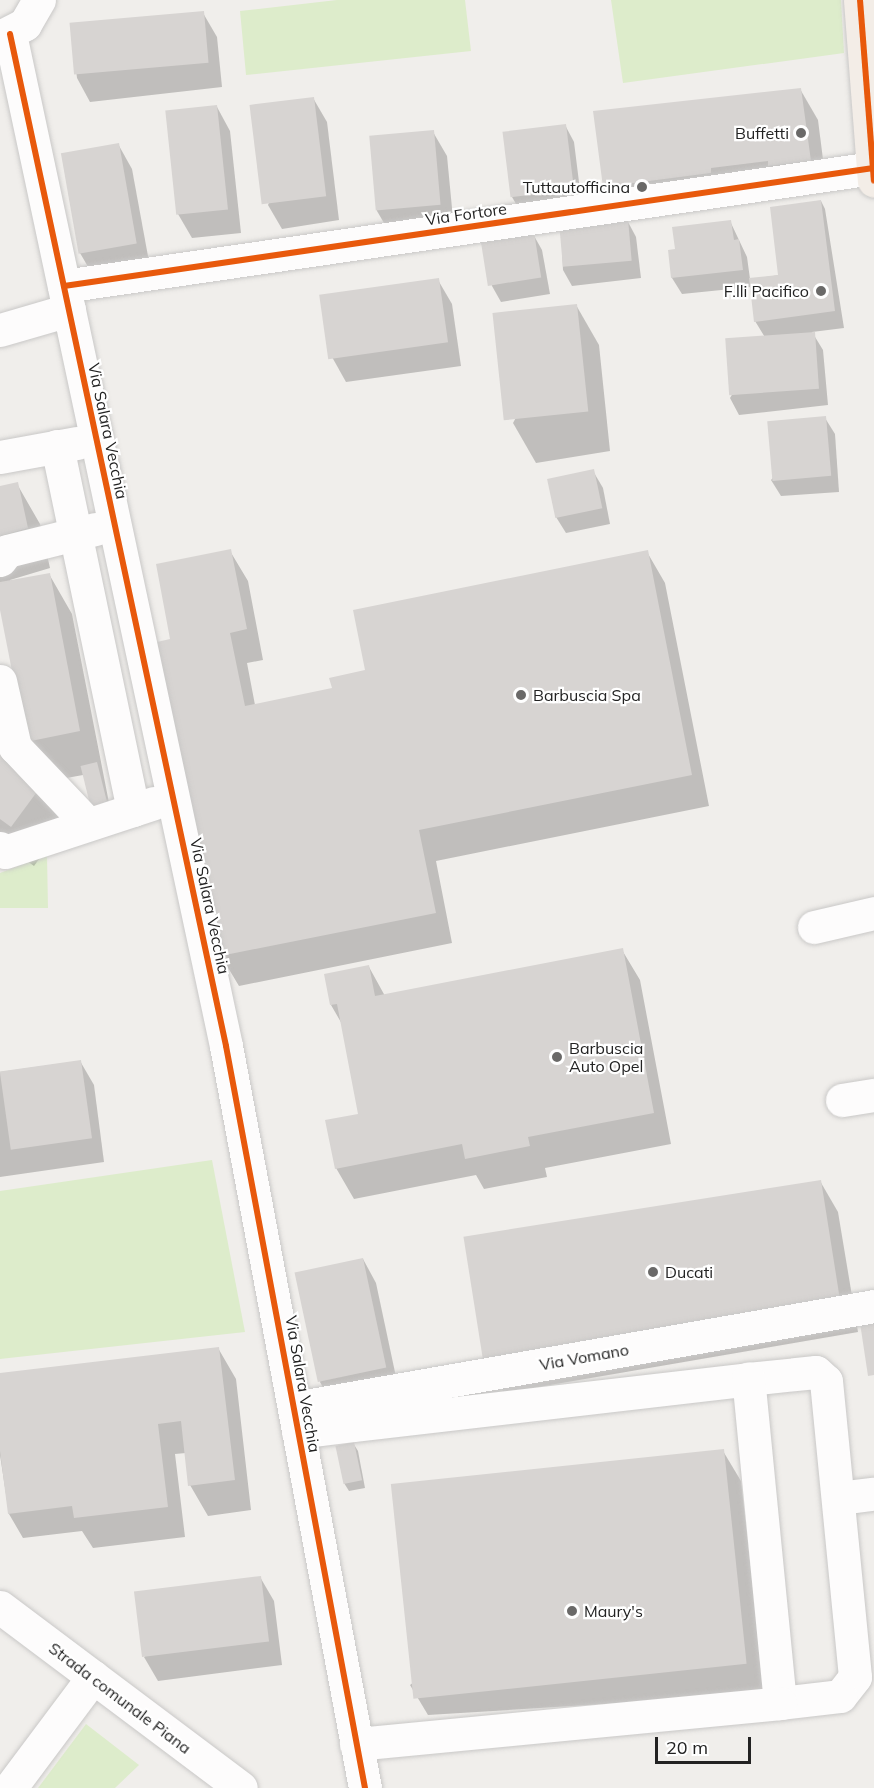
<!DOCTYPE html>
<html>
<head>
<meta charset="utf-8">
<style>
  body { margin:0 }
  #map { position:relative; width:874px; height:1788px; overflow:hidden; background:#f0eeeb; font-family:Mulish,sans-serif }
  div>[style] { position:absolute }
  .grass>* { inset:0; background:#ddeccb }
  .shadow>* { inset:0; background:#0003 }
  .building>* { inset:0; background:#d7d4d2; transform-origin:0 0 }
  .roads { filter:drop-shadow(0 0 2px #c9c8c7) drop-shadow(0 0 2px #c9c8c7) }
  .minor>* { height:33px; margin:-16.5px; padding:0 16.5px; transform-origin:16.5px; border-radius:16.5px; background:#fdfcfc }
  .major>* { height:33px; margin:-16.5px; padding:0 16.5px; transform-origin:16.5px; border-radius:16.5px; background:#f3ede7 }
  .cycleway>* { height:6px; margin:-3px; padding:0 3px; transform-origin:3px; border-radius:3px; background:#e8590c }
  .dots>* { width:16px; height:16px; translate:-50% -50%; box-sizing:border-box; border:3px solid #fff; border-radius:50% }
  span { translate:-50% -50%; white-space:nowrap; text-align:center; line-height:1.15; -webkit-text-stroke:4.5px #fff; paint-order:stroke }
  .poi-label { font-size:16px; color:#222 }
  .right { translate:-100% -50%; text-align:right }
  .left { translate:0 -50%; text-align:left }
  .street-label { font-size:16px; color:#222 }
  .scale { position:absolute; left:655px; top:1737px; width:96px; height:27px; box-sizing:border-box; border:3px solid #222; border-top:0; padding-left:8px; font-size:18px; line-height:21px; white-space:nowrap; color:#222; -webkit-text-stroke:4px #fff; paint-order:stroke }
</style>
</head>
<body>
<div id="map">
  <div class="grass">
    <i style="clip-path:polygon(337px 0,465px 0,471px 51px,246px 75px,240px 11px)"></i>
    <i style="clip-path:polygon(611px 0,841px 0,844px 53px,623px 83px)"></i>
    <i style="clip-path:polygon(47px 855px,48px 908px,0 908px,0 873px)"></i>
    <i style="clip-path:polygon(212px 1160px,245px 1332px,0 1359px,0 1191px)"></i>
    <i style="clip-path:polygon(86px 1724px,139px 1765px,115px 1788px,38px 1788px)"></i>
  </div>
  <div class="shadow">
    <i style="clip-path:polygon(203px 13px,217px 37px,222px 87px,90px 102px,77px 78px,71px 29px)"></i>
    <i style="clip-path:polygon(800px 89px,818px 120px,827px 191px,622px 217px,604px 186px)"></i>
    <i style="clip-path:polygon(313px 98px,327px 122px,339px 220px,282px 229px,268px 205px)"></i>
    <i style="clip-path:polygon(217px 107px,230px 131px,241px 233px,192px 238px,178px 214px)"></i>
    <i style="clip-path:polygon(565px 125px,574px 142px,582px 206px,522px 214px,512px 197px)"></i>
    <i style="clip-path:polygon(433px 132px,447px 156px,454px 229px,391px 235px,377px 211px,370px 137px)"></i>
    <i style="clip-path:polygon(118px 144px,132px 169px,150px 267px,94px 277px,80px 253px)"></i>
    <i style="clip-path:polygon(821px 201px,825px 209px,844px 328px,812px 332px,823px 350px,828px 405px,739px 415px,730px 398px,766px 339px,755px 321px,751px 287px,682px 294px,672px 278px,669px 251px,676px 250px,730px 221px,747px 257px,750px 279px,780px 275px)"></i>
    <i style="clip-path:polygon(627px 220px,636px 237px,641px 278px,572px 286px,563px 270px,561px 225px)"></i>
    <i style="clip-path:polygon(533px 234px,542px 250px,550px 294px,501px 302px,492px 286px,482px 238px)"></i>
    <i style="clip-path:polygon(438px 280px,452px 304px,461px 366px,346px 382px,332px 357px)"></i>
    <i style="clip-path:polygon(576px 305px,599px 345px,610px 451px,536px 463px,513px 423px)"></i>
    <i style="clip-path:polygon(825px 418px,835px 434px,839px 492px,781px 496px,771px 480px)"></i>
    <i style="clip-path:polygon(593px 471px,603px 488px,610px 524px,566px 533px,556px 517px)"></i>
    <i style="clip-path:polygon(17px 484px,40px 524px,50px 568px,10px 580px,11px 582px,49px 574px,72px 614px,112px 818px,83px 775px,50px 781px,27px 742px,0 602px,0 488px)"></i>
    <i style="clip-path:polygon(230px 551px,248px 581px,263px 660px,247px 663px,255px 705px,333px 689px,367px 671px,647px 552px,665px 583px,709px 806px,436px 861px,452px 943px,239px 986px,221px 956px,172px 640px)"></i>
    <i style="clip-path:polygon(0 756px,40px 786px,63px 826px,34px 866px,0 841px)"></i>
    <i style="clip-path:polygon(622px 950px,640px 980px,671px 1144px,545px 1168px,547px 1177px,484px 1189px,476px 1175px,354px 1199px,336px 1168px,360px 1115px,342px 1024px,331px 1005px,369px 967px,385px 996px)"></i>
    <i style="clip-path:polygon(80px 1061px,94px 1085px,104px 1162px,0 1177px,0 1072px)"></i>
    <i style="clip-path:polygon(820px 1181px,838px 1212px,858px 1332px,504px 1393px,487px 1362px)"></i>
    <i style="clip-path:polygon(363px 1259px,376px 1283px,399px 1391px,333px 1406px,320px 1382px)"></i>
    <i style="clip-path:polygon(218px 1348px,236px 1379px,251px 1510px,208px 1516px,190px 1485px,186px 1453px,175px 1454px,185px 1537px,93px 1548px,82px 1531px,23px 1538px,9px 1514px,0 1455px,0 1375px)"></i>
    <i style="clip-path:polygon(353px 1443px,358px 1451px,365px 1488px,349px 1491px,344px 1483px)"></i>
    <i style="clip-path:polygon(723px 1451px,741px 1481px,765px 1694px,428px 1715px,410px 1685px)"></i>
    <i style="clip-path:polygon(260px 1577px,274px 1601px,282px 1665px,158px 1681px,144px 1657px)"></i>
  </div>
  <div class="building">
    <i style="left:204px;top:11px;width:52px;height:135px;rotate:85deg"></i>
    <i style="clip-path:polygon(801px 88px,811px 161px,768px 166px,768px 161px,711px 168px,711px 173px,603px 187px,593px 111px)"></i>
    <i style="left:314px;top:97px;width:100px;height:65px;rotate:83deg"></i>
    <i style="left:217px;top:105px;width:105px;height:52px;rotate:84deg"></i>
    <i style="left:566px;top:124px;width:66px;height:64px;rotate:83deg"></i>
    <i style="left:434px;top:130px;width:75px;height:65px;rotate:85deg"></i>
    <i style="left:119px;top:143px;width:102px;height:59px;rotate:80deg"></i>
    <i style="clip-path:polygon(821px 200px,835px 311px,754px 322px,749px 278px,778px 275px,770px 207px)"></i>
    <i style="left:628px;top:219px;width:42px;height:69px;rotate:85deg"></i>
    <i style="clip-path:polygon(731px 220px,734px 240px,739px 239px,743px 270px,671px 278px,668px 250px,675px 249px,672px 227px)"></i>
    <i style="left:534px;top:232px;width:46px;height:54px;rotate:81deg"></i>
    <i style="left:439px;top:278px;width:65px;height:121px;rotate:82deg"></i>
    <i style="left:577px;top:304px;width:108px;height:85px;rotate:84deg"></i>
    <i style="left:815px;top:332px;width:57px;height:90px;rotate:86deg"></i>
    <i style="left:826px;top:416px;width:60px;height:59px;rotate:85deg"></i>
    <i style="left:594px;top:469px;width:40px;height:48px;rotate:78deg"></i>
    <i style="clip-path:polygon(18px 482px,28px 528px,0 536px,0 486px)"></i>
    <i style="clip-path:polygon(231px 549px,247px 629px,230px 633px,245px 706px,332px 688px,329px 678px,365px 670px,353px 610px,648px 550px,692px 775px,419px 830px,436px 913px,220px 956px,157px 642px,170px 639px,156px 564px)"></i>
    <i style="clip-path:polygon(50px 573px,80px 731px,26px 742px,0 610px,0 582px)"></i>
    <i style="clip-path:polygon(0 755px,42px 785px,11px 827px,0 819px)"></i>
    <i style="left:97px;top:762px;width:49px;height:17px;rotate:76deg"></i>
    <i style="clip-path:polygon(623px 948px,654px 1113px,528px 1137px,530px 1146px,465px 1159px,462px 1144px,335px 1169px,325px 1120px,358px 1114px,337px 1004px,330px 1005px,324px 974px,369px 965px,375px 996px)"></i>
    <i style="left:81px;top:1060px;width:79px;height:82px;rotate:82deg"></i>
    <i style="left:821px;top:1180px;width:124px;height:362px;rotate:81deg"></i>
    <i style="left:363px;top:1258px;width:112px;height:70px;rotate:78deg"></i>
    <i style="clip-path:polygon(874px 1321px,874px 1375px,868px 1376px,860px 1323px)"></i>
    <i style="clip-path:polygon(219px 1347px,235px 1480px,188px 1486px,181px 1421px,158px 1424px,168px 1507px,74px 1518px,72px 1506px,8px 1514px,0 1451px,0 1373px)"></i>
    <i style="left:354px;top:1442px;width:39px;height:19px;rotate:78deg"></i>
    <i style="left:724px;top:1449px;width:216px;height:335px;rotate:84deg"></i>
    <i style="left:261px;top:1576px;width:66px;height:128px;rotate:83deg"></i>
  </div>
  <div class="roads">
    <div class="minor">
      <i style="left:10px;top:34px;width:1035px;rotate:77.95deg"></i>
      <i style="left:226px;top:1046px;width:755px;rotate:79.39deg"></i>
      <i style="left:0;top:37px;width:28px;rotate:-27deg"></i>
      <i style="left:25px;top:24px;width:28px;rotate:-60deg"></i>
      <i style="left:64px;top:286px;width:818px;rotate:-8.3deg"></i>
      <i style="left:0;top:330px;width:72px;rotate:-16.2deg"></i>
      <i style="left:57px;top:446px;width:372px;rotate:78.2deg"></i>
      <i style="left:0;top:457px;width:78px;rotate:-10.3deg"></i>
      <i style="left:0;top:560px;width:11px;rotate:-52deg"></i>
      <i style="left:7px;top:551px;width:91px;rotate:-14deg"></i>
      <i style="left:0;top:681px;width:68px;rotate:77.2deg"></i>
      <i style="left:15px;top:747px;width:106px;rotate:46.5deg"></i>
      <i style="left:0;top:848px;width:6px;rotate:39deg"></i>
      <i style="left:5px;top:852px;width:157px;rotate:-18.2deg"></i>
      <i style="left:814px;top:927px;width:62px;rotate:-13.1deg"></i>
      <i style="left:842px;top:1100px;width:32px;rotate:-9deg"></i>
      <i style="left:294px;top:1408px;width:589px;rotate:-9.97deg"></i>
      <i style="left:298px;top:1432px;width:55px;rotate:-7.3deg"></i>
      <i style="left:353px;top:1425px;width:398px;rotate:-6.6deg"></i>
      <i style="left:748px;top:1379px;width:68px;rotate:-5.9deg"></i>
      <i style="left:816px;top:1372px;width:13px;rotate:42deg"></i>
      <i style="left:826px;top:1381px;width:297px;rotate:84.4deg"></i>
      <i style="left:855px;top:1677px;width:24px;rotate:128deg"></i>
      <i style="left:840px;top:1696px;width:60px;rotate:173.3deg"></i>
      <i style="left:780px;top:1703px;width:326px;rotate:-95.6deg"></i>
      <i style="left:839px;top:1498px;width:35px;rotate:-7deg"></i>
      <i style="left:0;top:1607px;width:301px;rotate:36.9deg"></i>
      <i style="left:356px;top:1744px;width:426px;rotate:-5.5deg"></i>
      <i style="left:10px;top:1788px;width:139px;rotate:-53.2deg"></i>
    </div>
    <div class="major">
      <i style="left:860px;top:0;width:181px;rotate:85.6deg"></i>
    </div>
  </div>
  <div class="cycleway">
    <i style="left:860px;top:0;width:181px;rotate:85.6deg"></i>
    <i style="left:10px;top:34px;width:1035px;rotate:77.95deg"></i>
    <i style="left:226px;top:1046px;width:755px;rotate:79.39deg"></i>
    <i style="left:64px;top:286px;width:818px;rotate:-8.3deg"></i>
  </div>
  <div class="dots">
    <i style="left:801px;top:133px;background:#6a6968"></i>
    <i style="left:642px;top:187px;background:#6a6968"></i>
    <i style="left:821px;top:291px;background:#6a6968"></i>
    <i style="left:521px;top:695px;background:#6a6968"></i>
    <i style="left:557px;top:1057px;background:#6a6968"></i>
    <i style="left:653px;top:1272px;background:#6a6968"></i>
    <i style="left:572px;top:1611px;background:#6a6968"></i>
  </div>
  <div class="poi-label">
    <span class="right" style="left:789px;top:133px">Buffetti</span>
    <span class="right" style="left:630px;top:187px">Tuttautofficina</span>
    <span class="right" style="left:809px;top:291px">F.lli Pacifico</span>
    <span class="left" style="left:533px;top:695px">Barbuscia Spa</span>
    <span class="left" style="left:569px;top:1057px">Barbuscia<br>Auto Opel</span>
    <span class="left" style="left:665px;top:1272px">Ducati</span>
    <span class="left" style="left:584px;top:1611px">Maury's</span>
  </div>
  <div class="street-label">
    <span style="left:466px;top:214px;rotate:-8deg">Via Fortore</span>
    <span style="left:108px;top:431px;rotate:78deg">Via Salara Vecchia</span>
    <span style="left:210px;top:906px;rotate:78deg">Via Salara Vecchia</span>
    <span style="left:584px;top:1357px;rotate:-10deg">Via Vomano</span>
    <span style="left:303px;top:1384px;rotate:80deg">Via Salara Vecchia</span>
    <span style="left:120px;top:1698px;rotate:37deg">Strada comunale Piana</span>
  </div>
  <div class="scale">20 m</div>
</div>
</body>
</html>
